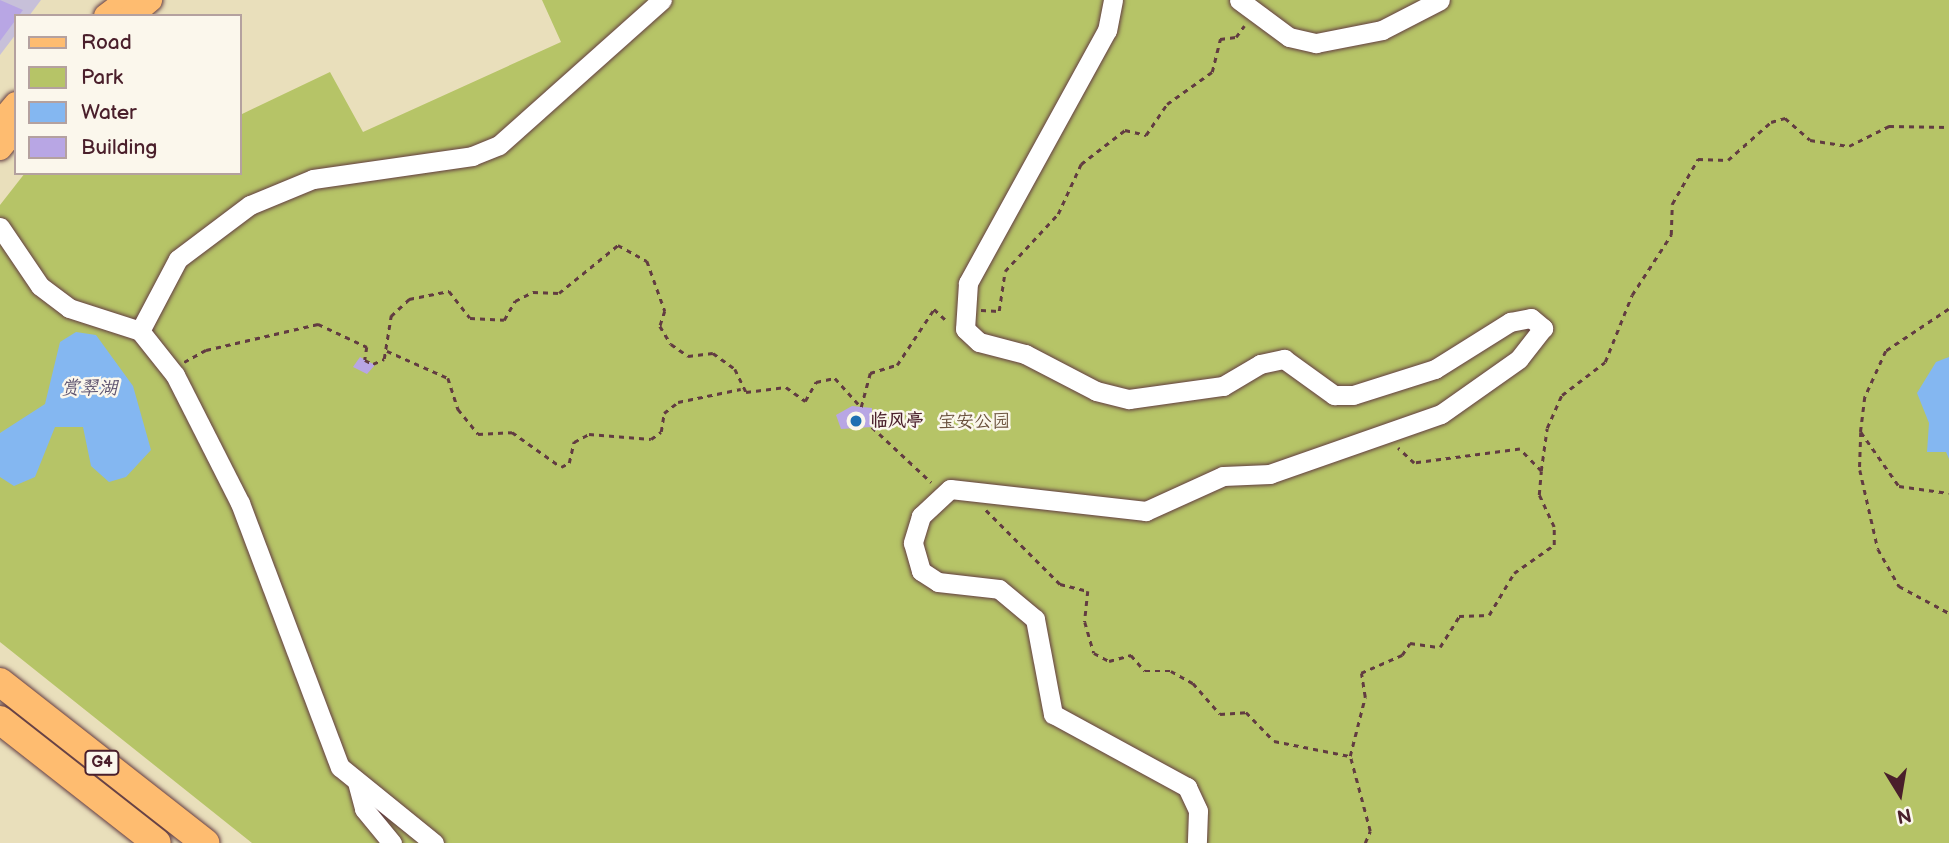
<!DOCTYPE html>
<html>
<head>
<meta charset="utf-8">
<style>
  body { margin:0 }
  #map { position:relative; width:1949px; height:843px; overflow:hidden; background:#e9dfbb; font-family:"Balsamiq Sans","LXGW WenKai TC",sans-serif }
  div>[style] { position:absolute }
  .industrial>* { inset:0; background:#c7c0d9 }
  .green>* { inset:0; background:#b6c467 }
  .water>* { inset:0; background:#84b7f1 }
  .building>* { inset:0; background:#b8a6e4 }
  .path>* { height:2.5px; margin-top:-1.25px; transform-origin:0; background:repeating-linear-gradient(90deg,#623c41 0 5px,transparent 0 10px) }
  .roads { filter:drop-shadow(0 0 2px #623c41) drop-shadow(0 0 2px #623c41) }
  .minor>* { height:19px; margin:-9.5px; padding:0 9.5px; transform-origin:9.5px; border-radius:9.5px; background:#fff }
  .major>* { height:24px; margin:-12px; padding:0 12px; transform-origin:12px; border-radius:12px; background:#febc70 }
  .highway>* { height:28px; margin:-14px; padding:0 14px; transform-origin:14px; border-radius:14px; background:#febc70 }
  .dots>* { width:19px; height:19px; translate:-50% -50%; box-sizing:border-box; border:4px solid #fbf7ec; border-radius:50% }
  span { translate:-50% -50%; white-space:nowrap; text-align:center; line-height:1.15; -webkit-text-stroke:5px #fbf7ec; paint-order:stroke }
  .shield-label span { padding:2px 5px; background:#fbf7ec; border:2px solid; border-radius:5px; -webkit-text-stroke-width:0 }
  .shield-label { font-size:16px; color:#4a1f2b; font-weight:700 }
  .poi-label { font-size:18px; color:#4a1f2b; font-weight:700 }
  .left { translate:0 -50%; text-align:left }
  .park-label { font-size:18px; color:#6a513d }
  .water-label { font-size:19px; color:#5e5470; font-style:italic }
  .legend { position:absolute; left:14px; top:14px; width:228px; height:161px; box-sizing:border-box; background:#fbf7ec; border:2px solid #b4a19f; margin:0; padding:9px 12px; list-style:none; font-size:21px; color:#4a1f2b }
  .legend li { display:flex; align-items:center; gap:14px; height:35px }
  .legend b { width:35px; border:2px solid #b4a19f }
  .north { position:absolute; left:1865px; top:759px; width:70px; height:70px; -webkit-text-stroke:5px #fbf7ec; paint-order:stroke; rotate:169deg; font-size:19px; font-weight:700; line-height:28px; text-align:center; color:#4a1f2b }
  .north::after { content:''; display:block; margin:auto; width:24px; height:32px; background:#4a1f2b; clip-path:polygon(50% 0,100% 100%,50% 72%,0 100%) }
</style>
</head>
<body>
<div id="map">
  <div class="industrial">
    <i style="clip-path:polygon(0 0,41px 0,29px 16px,16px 16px,16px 34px,0 55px)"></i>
  </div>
  <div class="green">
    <i style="clip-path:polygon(542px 0,1949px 0,1949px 843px,252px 843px,0 642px,0 205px,25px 173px,240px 173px,240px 115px,330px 72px,363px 132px,561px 42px)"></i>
  </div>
  <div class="water">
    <i style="clip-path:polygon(76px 332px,96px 335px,133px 386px,151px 450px,126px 477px,109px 482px,91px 466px,83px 427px,55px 427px,35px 477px,14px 486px,0 477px,0 433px,45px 404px,60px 342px)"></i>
    <i style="clip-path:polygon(1949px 357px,1949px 459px,1946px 452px,1927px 452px,1929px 423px,1917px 393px,1936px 362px)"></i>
  </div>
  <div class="building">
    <i style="clip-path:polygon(0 0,23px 10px,0 41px)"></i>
    <i style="clip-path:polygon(360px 357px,375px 365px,367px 374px,353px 367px)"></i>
    <i style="clip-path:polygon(852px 406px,872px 408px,872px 427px,841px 429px,836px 415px)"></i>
  </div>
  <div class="path">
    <i style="left:1949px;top:309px;width:76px;rotate:146.3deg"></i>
    <i style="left:1886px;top:351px;width:51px;rotate:114.5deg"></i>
    <i style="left:1865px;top:397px;width:35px;rotate:97deg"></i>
    <i style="left:1861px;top:432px;width:66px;rotate:54.9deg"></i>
    <i style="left:1899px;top:486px;width:50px;rotate:8deg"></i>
    <i style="left:981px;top:310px;width:18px;rotate:3deg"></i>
    <i style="left:999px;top:311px;width:40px;rotate:-81.5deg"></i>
    <i style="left:1005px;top:271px;width:78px;rotate:-47.1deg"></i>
    <i style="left:1058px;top:214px;width:55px;rotate:-65.3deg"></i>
    <i style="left:1081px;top:164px;width:56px;rotate:-37.7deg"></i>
    <i style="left:1125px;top:130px;width:22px;rotate:13deg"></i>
    <i style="left:1146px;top:135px;width:37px;rotate:-56deg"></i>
    <i style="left:1167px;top:104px;width:55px;rotate:-35.4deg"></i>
    <i style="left:1212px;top:72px;width:34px;rotate:-76deg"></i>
    <i style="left:1220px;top:39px;width:16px;rotate:-7deg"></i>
    <i style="left:1236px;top:37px;width:14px;rotate:-54deg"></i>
    <i style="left:387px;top:351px;width:67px;rotate:23.9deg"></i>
    <i style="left:448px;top:378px;width:33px;rotate:72deg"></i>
    <i style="left:458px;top:409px;width:32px;rotate:51deg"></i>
    <i style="left:478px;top:434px;width:34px;rotate:-3deg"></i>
    <i style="left:512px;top:432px;width:60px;rotate:35.5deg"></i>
    <i style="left:561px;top:467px;width:9px;rotate:-27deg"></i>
    <i style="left:569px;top:463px;width:22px;rotate:-77deg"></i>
    <i style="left:574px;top:442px;width:17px;rotate:-28deg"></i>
    <i style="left:589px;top:434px;width:62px;rotate:4.6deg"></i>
    <i style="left:651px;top:439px;width:12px;rotate:-35deg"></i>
    <i style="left:661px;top:432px;width:19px;rotate:-81deg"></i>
    <i style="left:664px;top:413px;width:18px;rotate:-38deg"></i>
    <i style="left:678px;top:402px;width:64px;rotate:-11.7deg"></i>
    <i style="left:184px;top:362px;width:25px;rotate:-29deg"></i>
    <i style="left:206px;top:350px;width:115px;rotate:-13.1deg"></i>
    <i style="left:318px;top:324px;width:54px;rotate:25.1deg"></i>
    <i style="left:367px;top:347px;width:13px;rotate:99deg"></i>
    <i style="left:365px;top:360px;width:9px;rotate:27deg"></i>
    <i style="left:373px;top:364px;width:12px;rotate:-24deg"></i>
    <i style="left:384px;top:359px;width:44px;rotate:-80.8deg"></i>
    <i style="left:391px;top:316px;width:25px;rotate:-43deg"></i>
    <i style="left:409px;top:299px;width:41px;rotate:-11.3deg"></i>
    <i style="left:449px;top:291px;width:34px;rotate:52deg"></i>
    <i style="left:470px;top:318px;width:34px;rotate:3deg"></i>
    <i style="left:504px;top:320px;width:22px;rotate:-60deg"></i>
    <i style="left:515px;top:301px;width:20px;rotate:-27deg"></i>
    <i style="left:533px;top:292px;width:26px;rotate:2deg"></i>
    <i style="left:559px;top:293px;width:76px;rotate:-39.1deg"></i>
    <i style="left:618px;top:245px;width:33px;rotate:29deg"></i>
    <i style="left:647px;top:261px;width:53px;rotate:70.2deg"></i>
    <i style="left:665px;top:311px;width:16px;rotate:108deg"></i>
    <i style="left:660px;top:326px;width:21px;rotate:59deg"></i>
    <i style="left:671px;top:344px;width:21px;rotate:35deg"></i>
    <i style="left:688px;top:356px;width:25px;rotate:-7deg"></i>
    <i style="left:713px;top:353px;width:27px;rotate:36deg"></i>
    <i style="left:735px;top:369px;width:25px;rotate:64deg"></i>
    <i style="left:746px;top:392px;width:40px;rotate:-7.1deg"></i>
    <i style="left:786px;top:387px;width:24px;rotate:36deg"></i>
    <i style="left:805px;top:401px;width:22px;rotate:-60deg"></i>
    <i style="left:816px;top:382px;width:19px;rotate:-12deg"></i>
    <i style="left:835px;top:378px;width:39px;rotate:48deg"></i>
    <i style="left:861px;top:407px;width:35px;rotate:-75deg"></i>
    <i style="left:870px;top:373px;width:28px;rotate:-17deg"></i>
    <i style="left:897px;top:365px;width:67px;rotate:-56.5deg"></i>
    <i style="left:934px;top:309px;width:19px;rotate:43deg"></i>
    <i style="left:872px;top:427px;width:81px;rotate:43deg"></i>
    <i style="left:1861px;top:432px;width:38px;rotate:92deg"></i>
    <i style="left:1860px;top:470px;width:81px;rotate:77.2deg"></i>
    <i style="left:1878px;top:549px;width:43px;rotate:60.4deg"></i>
    <i style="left:1899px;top:586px;width:57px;rotate:28.4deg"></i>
    <i style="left:1541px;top:471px;width:43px;rotate:-82.1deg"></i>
    <i style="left:1547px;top:428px;width:36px;rotate:-66deg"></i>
    <i style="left:1562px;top:395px;width:54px;rotate:-37.5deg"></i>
    <i style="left:1605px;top:362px;width:72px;rotate:-68.1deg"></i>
    <i style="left:1632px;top:295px;width:72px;rotate:-57deg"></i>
    <i style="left:1671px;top:235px;width:31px;rotate:-88deg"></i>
    <i style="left:1672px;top:204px;width:52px;rotate:-60deg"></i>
    <i style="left:1698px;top:159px;width:30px;rotate:2deg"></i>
    <i style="left:1728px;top:160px;width:57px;rotate:-41.5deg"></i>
    <i style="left:1771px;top:122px;width:15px;rotate:-16deg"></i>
    <i style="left:1785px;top:118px;width:33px;rotate:41deg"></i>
    <i style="left:1810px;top:140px;width:39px;rotate:9deg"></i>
    <i style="left:1849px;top:146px;width:45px;rotate:-26.6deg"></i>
    <i style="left:1889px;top:126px;width:60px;rotate:1deg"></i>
    <i style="left:986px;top:510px;width:105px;rotate:45deg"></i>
    <i style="left:1060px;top:584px;width:29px;rotate:14deg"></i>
    <i style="left:1088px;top:591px;width:31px;rotate:96deg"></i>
    <i style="left:1085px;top:622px;width:32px;rotate:74deg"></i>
    <i style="left:1094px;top:653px;width:17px;rotate:28deg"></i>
    <i style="left:1109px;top:661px;width:23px;rotate:-15deg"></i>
    <i style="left:1131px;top:655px;width:21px;rotate:49deg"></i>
    <i style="left:1145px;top:671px;width:26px"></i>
    <i style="left:1171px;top:671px;width:25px;rotate:29deg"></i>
    <i style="left:1193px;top:683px;width:41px;rotate:48.9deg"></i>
    <i style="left:1220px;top:714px;width:26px;rotate:-4deg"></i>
    <i style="left:1246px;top:712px;width:40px;rotate:46deg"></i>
    <i style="left:1274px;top:741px;width:77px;rotate:11.2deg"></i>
    <i style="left:1365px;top:843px;width:13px;rotate:-67deg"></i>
    <i style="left:1370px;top:831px;width:78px;rotate:-104.9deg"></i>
    <i style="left:1350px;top:756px;width:61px;rotate:-75.7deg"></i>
    <i style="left:1365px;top:697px;width:24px;rotate:-99deg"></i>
    <i style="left:1361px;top:673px;width:45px;rotate:-23.7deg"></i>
    <i style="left:1402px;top:655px;width:14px;rotate:-56deg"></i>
    <i style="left:1410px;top:643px;width:30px;rotate:8deg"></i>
    <i style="left:1440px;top:647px;width:36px;rotate:-58deg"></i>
    <i style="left:1459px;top:616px;width:30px;rotate:-2deg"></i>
    <i style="left:1489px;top:615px;width:49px;rotate:-59.2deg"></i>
    <i style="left:1514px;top:573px;width:49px;rotate:-35deg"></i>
    <i style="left:1554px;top:545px;width:18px;rotate:-90deg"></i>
    <i style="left:1554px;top:527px;width:35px;rotate:-115deg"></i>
    <i style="left:1539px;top:495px;width:24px;rotate:-85deg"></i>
    <i style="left:1541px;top:471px;width:30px;rotate:-134deg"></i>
    <i style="left:1520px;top:449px;width:107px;rotate:172.5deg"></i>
    <i style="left:1414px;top:463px;width:22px;rotate:-137deg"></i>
  </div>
  <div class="roads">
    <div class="minor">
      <i style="left:1113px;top:0;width:31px;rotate:101deg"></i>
      <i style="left:1107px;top:30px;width:289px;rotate:118.8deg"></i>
      <i style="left:968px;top:283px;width:46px;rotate:93.7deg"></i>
      <i style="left:965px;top:329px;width:19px;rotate:43deg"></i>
      <i style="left:979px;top:342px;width:48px;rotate:14.6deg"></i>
      <i style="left:1025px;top:354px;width:80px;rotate:27.5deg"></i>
      <i style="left:1096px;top:391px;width:34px;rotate:14deg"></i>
      <i style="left:1129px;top:399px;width:95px;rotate:-7.9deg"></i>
      <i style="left:1223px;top:386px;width:43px;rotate:-30.7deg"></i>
      <i style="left:1260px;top:364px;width:25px;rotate:-12deg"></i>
      <i style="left:1284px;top:359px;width:62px;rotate:35.8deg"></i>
      <i style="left:1334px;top:395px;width:19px"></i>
      <i style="left:1353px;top:395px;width:86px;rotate:-17.6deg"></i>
      <i style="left:1435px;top:369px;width:89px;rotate:-32.1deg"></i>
      <i style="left:1510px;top:322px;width:21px;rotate:-11deg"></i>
      <i style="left:1531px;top:318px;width:16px;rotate:40deg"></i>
      <i style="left:1543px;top:328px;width:39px;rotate:128deg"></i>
      <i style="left:1519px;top:359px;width:95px;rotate:144.8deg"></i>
      <i style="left:1441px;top:414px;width:181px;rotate:160.7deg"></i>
      <i style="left:1270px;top:474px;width:47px;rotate:177.6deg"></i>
      <i style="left:1223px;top:476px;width:85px;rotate:155.6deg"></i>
      <i style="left:1146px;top:511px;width:197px;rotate:-173.6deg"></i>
      <i style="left:950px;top:489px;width:40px;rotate:137deg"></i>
      <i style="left:921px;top:516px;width:28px;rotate:107deg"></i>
      <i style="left:913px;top:543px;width:29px;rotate:74deg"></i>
      <i style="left:921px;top:571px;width:20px;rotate:33deg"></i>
      <i style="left:938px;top:582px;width:61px;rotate:6.5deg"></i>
      <i style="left:999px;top:589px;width:47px;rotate:39.8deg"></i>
      <i style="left:1035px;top:619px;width:97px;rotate:79.3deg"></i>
      <i style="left:1053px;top:714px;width:153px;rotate:28.6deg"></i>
      <i style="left:1187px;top:787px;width:26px;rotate:65deg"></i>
      <i style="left:1198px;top:811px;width:32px;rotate:92deg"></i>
      <i style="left:1239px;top:0;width:62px;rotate:36.5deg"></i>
      <i style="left:1289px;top:37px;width:28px;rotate:13deg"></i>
      <i style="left:1316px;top:43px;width:67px;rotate:-11.1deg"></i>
      <i style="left:1382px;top:30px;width:65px;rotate:-27.3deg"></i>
      <i style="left:0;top:227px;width:71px;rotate:55.9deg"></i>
      <i style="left:40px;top:286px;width:36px;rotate:37deg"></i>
      <i style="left:69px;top:308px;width:75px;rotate:17.9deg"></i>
      <i style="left:140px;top:331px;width:56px;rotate:51.5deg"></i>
      <i style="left:175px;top:375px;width:144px;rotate:63.1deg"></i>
      <i style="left:240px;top:503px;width:282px;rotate:69.3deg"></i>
      <i style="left:340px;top:767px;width:121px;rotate:39deg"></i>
      <i style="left:140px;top:331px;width:81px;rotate:-62.2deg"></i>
      <i style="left:178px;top:259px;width:90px;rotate:-36.9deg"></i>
      <i style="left:250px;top:205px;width:68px;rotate:-22.4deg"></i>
      <i style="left:313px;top:179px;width:161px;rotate:-8.2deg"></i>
      <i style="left:472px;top:156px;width:29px;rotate:-22deg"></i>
      <i style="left:499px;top:145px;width:218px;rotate:-41.7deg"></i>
      <i style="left:357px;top:782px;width:28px;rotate:75deg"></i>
      <i style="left:364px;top:809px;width:44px;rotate:50.5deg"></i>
    </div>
    <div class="major">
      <i style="left:106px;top:16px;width:26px;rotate:-37deg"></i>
      <i style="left:131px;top:16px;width:25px;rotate:-40deg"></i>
      <i style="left:0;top:123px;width:25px;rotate:-50deg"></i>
      <i style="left:0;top:148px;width:26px;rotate:-51deg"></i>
    </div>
    <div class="highway">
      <i style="left:0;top:682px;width:261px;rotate:38.1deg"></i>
      <i style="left:0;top:720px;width:199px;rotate:38.1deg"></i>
    </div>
  </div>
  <div class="dots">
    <i style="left:856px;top:421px;background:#1f6fb2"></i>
  </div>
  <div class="shield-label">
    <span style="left:102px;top:763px">G4</span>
  </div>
  <div class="poi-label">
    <span class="left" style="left:870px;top:421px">临风亭</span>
  </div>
  <div class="park-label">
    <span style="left:974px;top:422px">宝安公园</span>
  </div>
  <div class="water-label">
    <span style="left:89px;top:389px">赏翠湖</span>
  </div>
  <ul class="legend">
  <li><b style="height:9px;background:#febc70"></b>Road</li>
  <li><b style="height:19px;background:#b6c467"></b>Park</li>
  <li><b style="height:19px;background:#84b7f1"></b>Water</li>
  <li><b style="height:19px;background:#b8a6e4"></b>Building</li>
  </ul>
  <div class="north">N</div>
</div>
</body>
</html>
